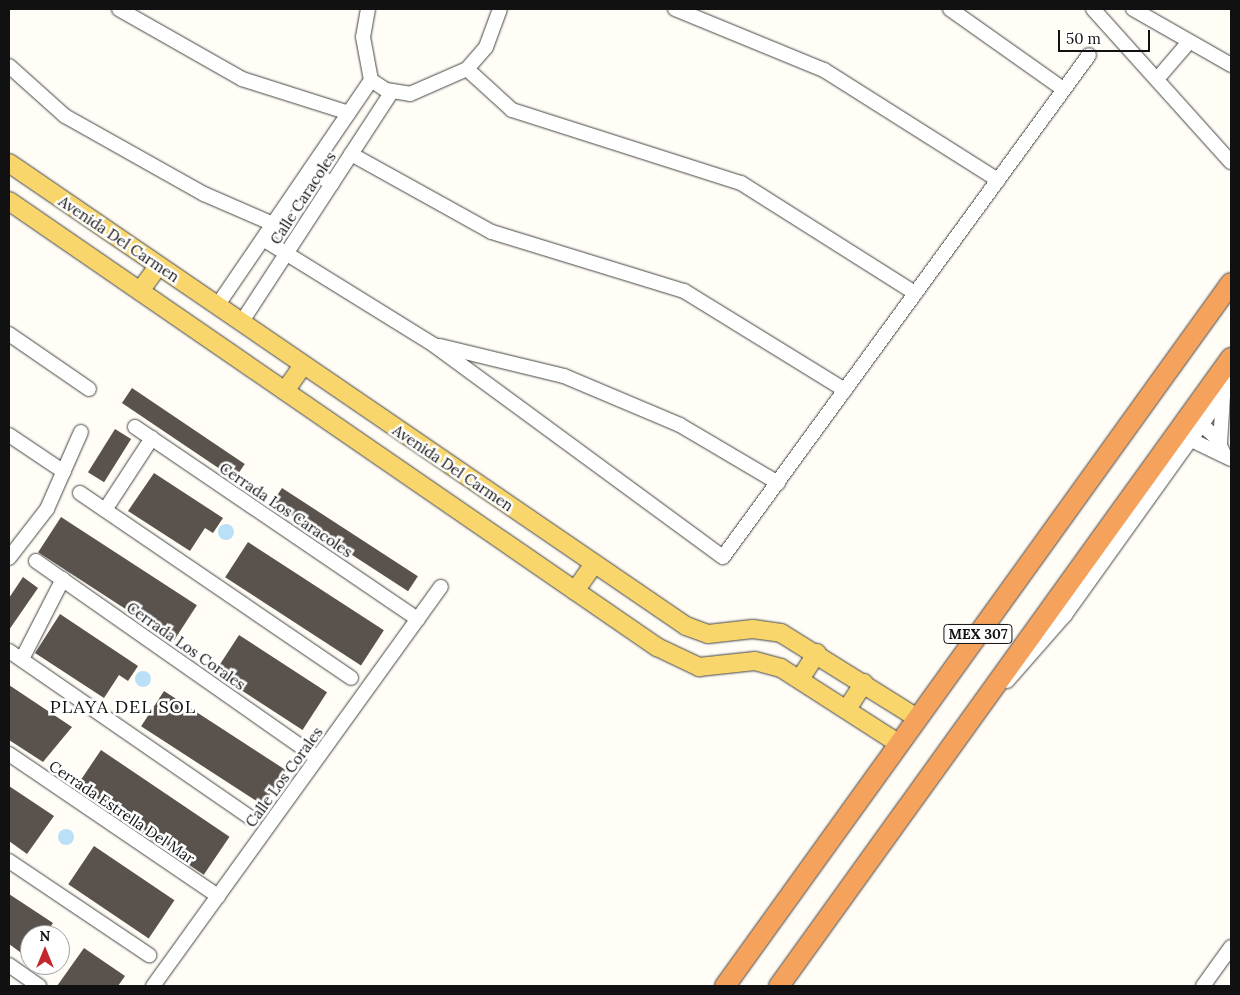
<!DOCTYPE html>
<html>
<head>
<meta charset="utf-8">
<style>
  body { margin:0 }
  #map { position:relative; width:1240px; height:995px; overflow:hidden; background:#fffdf5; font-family:Lora,serif }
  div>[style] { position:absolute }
  .water>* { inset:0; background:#b9e0f7 }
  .round { border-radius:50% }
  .building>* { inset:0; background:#5a524d; transform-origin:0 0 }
  .roads { filter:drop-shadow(0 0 1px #444) drop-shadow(0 0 1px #444) }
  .minor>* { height:14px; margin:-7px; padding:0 7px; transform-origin:7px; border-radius:7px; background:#fff }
  .major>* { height:18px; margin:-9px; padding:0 9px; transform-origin:9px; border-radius:9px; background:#f9d66b }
  .highway>* { height:20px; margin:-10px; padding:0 10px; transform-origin:10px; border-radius:10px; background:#f5a25d }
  span { translate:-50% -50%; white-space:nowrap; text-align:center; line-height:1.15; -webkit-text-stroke:5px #fff; paint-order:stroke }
  .shield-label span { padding:1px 4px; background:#fff; border:1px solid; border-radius:4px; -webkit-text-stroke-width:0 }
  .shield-label { font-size:14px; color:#111; font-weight:700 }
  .street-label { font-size:15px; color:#111 }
  .quarter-label { font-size:18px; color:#111; letter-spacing:1px }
  .frame { position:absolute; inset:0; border:10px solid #111; pointer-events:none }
  .north { position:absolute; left:20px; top:925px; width:50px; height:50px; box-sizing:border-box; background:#fff; border:1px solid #a0a0a0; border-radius:50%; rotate:0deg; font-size:14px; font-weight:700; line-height:20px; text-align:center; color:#111 }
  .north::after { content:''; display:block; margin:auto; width:18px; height:22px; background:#c4262e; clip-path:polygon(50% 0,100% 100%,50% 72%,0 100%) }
  .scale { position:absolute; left:1058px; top:30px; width:92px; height:22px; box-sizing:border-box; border:2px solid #111; border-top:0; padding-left:6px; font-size:15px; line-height:18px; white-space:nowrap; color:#111; -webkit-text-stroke:4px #fff; paint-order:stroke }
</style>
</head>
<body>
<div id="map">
  <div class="water">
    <i class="round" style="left:218px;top:524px;width:16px;height:16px"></i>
    <i class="round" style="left:135px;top:671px;width:16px;height:16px"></i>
    <i class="round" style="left:58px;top:829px;width:16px;height:16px"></i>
  </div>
  <div class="building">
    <i style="left:132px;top:388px;width:136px;height:18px;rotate:34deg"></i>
    <i style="left:115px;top:429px;width:19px;height:51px;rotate:32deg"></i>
    <i style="clip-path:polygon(154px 473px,223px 518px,213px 533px,205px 528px,190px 551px,128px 511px)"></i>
    <i style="left:282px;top:488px;width:162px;height:18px;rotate:33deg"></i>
    <i style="left:61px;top:517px;width:162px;height:42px;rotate:33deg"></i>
    <i style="left:248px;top:542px;width:162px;height:42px;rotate:33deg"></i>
    <i style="clip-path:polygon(23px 577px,38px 588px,9px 630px,9px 598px)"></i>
    <i style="clip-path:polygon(60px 614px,138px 666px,128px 681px,119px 675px,104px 698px,35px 653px)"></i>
    <i style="left:239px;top:635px;width:105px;height:45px;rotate:33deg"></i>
    <i style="clip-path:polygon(9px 685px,72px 727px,43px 762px,9px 740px)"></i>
    <i style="left:164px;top:691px;width:145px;height:42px;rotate:33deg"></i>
    <i style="left:101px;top:750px;width:155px;height:46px;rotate:34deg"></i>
    <i style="clip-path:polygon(9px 786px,54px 816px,27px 854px,9px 841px)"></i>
    <i style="left:94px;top:846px;width:97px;height:46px;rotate:34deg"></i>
    <i style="clip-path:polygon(9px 894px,53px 923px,45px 935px,30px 935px,24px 955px,9px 944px)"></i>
    <i style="clip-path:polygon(84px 948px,125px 976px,118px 986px,57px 986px)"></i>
  </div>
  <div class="roads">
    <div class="minor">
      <i style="left:119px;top:9px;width:142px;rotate:29.6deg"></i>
      <i style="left:242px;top:79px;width:112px;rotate:17.6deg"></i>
      <i style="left:368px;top:9px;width:28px;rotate:100deg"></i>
      <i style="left:363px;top:37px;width:44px;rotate:79.5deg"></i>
      <i style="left:371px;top:80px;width:18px;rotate:34deg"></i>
      <i style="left:386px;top:90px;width:24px;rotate:9deg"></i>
      <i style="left:410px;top:94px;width:62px;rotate:-23.7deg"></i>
      <i style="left:467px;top:69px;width:29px;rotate:-49deg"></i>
      <i style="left:486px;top:47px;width:40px;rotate:-69.8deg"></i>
      <i style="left:675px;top:9px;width:161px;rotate:22.3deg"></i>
      <i style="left:824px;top:70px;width:206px;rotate:32.3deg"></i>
      <i style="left:950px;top:9px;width:138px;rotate:35.3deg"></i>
      <i style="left:1093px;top:9px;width:206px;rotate:48deg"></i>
      <i style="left:1133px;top:9px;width:113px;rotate:29.7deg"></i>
      <i style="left:9px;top:66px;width:75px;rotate:41.8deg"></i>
      <i style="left:65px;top:116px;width:159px;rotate:29.3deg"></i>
      <i style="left:204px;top:194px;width:75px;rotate:23.5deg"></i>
      <i style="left:467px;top:69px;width:61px;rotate:42.3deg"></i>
      <i style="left:512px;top:110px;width:240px;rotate:17.7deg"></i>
      <i style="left:741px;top:183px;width:206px;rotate:32.3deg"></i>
      <i style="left:1158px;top:78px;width:46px;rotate:-49.4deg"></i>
      <i style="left:351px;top:154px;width:161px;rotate:29deg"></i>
      <i style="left:492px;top:232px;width:201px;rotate:17.1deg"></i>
      <i style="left:684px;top:291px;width:189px;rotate:31.6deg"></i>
      <i style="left:310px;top:170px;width:26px;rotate:32deg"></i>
      <i style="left:263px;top:239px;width:201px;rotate:31.8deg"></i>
      <i style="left:434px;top:345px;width:358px;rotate:36.3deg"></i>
      <i style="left:723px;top:557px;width:621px;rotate:-53.9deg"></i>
      <i style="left:217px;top:306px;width:273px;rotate:-55.7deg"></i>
      <i style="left:241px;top:323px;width:277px;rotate:-56.9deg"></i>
      <i style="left:9px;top:334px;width:97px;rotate:34.5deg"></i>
      <i style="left:440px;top:346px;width:128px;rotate:13.6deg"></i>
      <i style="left:564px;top:376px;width:126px;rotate:22.9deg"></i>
      <i style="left:680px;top:425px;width:114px;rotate:30.6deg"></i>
      <i style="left:1195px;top:419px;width:28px;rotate:41deg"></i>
      <i style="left:1216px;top:437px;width:19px;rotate:65deg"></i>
      <i style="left:135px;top:427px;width:342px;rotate:34.2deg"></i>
      <i style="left:9px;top:435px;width:66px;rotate:33.9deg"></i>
      <i style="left:1183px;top:436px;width:53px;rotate:25.6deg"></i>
      <i style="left:1220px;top:443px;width:47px;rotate:-86.3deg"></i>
      <i style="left:80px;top:493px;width:328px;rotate:34.3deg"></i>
      <i style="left:105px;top:510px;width:86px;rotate:-56.9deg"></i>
      <i style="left:9px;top:558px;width:62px;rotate:-52.2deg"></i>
      <i style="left:47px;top:509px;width:84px;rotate:-66.2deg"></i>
      <i style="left:36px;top:561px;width:343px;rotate:35deg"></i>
      <i style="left:9px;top:651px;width:294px;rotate:34.6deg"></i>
      <i style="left:22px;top:659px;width:90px;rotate:-62.9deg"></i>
      <i style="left:1007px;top:681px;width:88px;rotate:-48.7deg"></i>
      <i style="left:1065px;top:615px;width:285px;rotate:-54.4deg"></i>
      <i style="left:9px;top:754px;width:253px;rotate:34.2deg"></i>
      <i style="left:9px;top:861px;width:169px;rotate:33.9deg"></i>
      <i style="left:9px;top:965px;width:37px;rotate:35deg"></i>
      <i style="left:153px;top:986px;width:492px;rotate:-54.2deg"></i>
      <i style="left:1203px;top:986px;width:48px;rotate:-54.3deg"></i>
    </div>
    <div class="major">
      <i style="left:9px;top:163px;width:820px;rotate:34.37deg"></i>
      <i style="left:686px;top:626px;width:23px;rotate:20deg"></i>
      <i style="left:708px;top:634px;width:45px;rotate:-6.3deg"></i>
      <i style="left:753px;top:629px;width:28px;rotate:8deg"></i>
      <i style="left:781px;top:633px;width:160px;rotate:32deg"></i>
      <i style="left:9px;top:201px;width:787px;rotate:34.54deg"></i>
      <i style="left:657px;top:647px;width:47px;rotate:25.5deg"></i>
      <i style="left:699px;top:667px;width:56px;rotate:-6.1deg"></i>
      <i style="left:755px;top:661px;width:27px;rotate:15deg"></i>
      <i style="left:781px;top:668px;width:139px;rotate:32.7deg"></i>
      <i style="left:140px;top:291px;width:31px;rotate:-54deg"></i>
      <i style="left:285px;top:391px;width:32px;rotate:-55deg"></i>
      <i style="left:575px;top:591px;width:33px;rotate:-55deg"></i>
      <i style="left:800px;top:679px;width:31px;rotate:-57deg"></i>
      <i style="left:847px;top:709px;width:31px;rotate:-57deg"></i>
    </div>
    <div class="highway">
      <i style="left:725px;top:986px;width:866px;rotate:-54.25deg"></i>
      <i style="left:779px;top:986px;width:774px;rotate:-54.26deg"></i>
    </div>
  </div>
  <div class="shield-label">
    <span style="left:978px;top:634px">MEX 307</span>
  </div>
  <div class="street-label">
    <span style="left:303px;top:198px;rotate:-57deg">Calle Caracoles</span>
    <span style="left:119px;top:239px;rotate:34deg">Avenida Del Carmen</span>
    <span style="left:453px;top:468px;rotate:34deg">Avenida Del Carmen</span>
    <span style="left:286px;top:510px;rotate:34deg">Cerrada Los Caracoles</span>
    <span style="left:186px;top:646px;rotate:35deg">Cerrada Los Corales</span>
    <span style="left:284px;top:777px;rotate:-54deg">Calle Los Corales</span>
    <span style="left:122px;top:812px;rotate:34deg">Cerrada Estrella Del Mar</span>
  </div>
  <div class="quarter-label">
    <span style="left:123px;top:707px">PLAYA DEL SOL</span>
  </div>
  <div class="frame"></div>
  <div class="north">N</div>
  <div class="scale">50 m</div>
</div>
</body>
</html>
